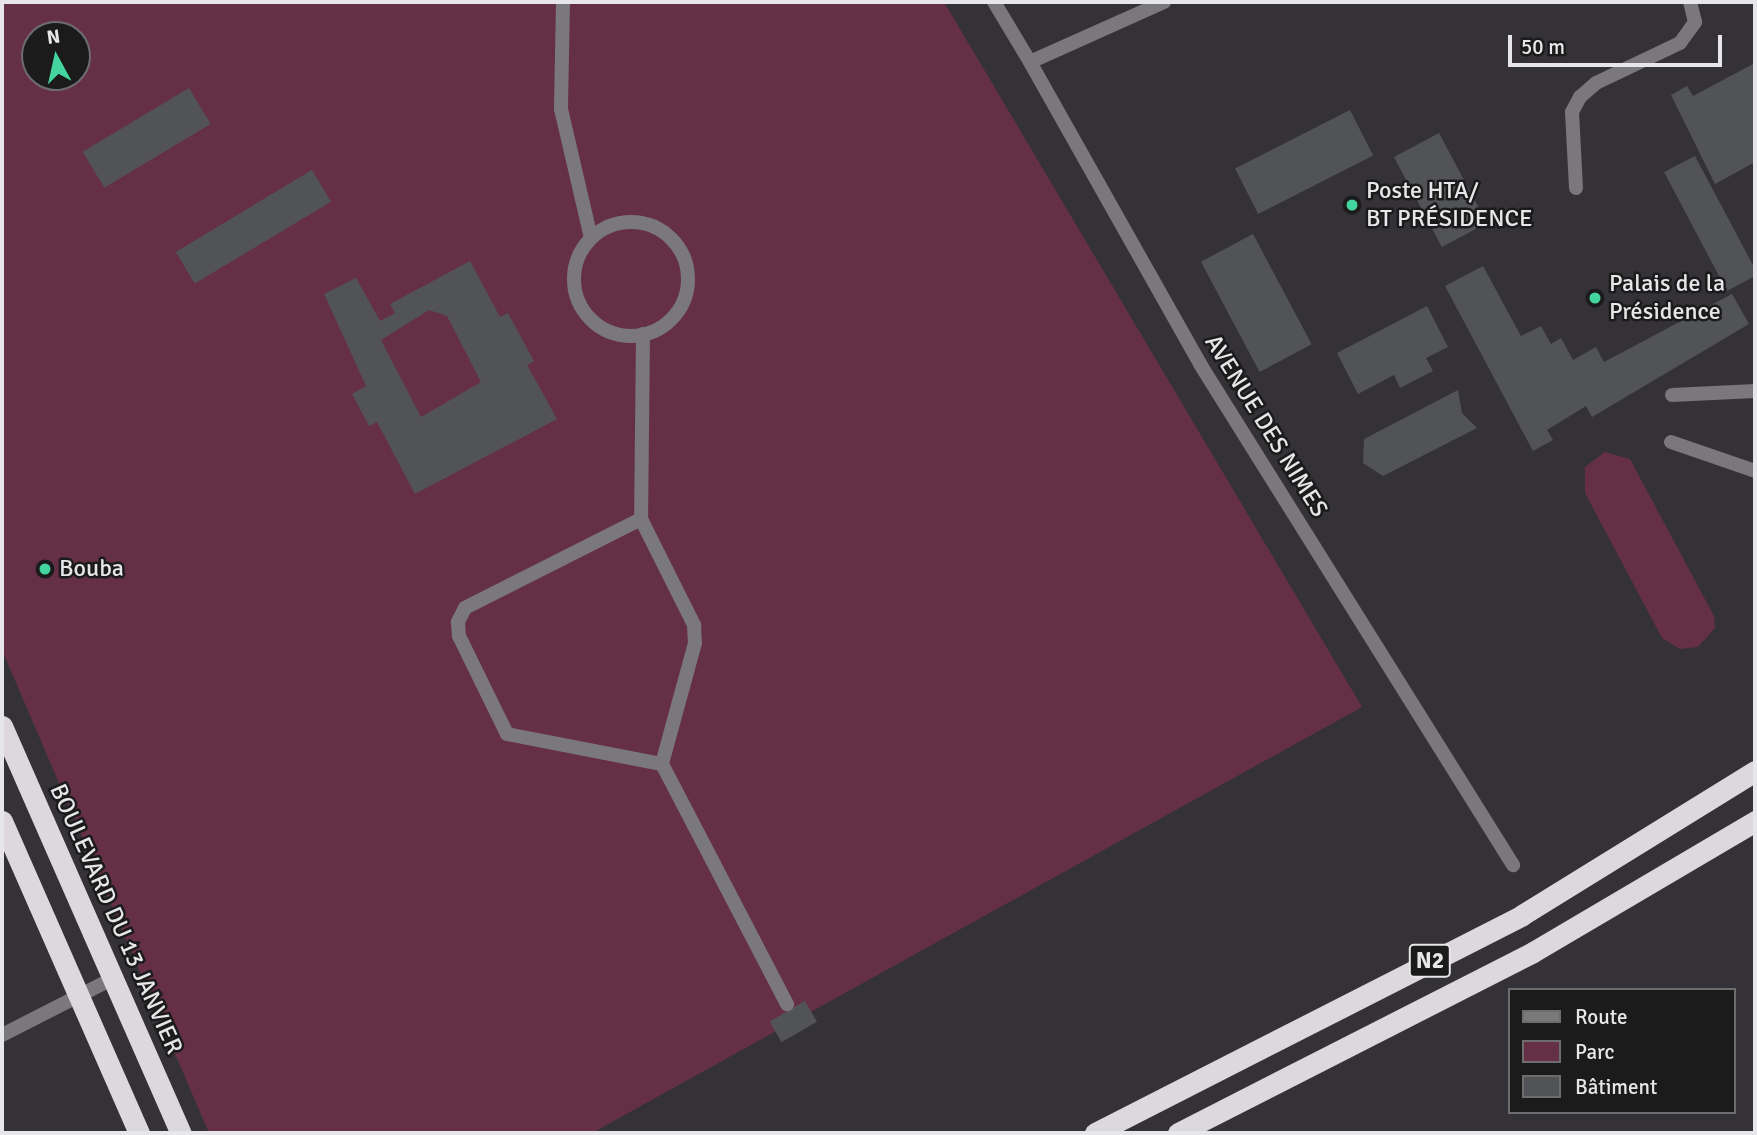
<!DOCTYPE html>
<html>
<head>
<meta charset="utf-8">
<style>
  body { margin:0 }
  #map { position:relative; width:1757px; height:1135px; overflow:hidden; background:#343236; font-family:Signika,sans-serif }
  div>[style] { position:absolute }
  .green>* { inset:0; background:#653046 }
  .building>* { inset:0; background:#525357; transform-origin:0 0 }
  .lane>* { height:14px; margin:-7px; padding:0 7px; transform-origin:7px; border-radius:7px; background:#7a787a }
  .lane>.ring { margin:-7px; padding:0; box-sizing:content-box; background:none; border:14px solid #7a787a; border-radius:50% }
  .street>* { height:14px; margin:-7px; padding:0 7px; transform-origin:7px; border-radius:7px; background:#7a787a }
  .highway>* { height:21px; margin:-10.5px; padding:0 10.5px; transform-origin:10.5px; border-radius:10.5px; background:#dcd8db }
  .dots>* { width:19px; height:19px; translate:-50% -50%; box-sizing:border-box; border:4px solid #1b1b1c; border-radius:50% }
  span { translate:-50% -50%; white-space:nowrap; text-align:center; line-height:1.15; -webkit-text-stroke:5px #1b1b1c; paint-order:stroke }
  .shield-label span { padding:2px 5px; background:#1b1b1c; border:2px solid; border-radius:5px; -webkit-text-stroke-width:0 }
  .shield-label { font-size:23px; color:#e7e7e9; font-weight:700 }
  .poi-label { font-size:24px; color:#e7e7e9 }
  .left { translate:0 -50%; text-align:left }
  .street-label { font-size:24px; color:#e7e7e9 }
  .frame { position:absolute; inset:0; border:4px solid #e7e7e9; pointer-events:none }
  .legend { position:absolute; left:1508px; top:988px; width:228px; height:126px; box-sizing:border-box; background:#1b1b1c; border:2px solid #6d6d6e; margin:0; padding:9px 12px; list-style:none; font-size:21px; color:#e7e7e9 }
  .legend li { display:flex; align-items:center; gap:14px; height:35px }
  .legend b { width:35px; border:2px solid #6d6d6e }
  .north { position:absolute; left:21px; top:21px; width:70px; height:70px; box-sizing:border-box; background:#1b1b1c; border:2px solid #6d6d6e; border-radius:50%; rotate:352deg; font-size:19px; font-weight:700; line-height:28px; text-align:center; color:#e7e7e9 }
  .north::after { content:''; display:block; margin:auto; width:24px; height:32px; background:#44d4a0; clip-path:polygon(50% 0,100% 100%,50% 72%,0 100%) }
  .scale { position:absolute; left:1508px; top:35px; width:214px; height:32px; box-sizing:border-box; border:4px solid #e7e7e9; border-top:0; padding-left:9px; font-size:21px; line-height:24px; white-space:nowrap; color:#e7e7e9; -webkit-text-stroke:5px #1b1b1c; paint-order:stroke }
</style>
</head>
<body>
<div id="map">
  <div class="green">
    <i style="clip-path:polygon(evenodd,2px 2px,944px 2px,1362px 707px,592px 1133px,209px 1133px,2px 650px,2px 2px,35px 35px,77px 35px,77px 77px,35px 77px,35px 35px)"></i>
    <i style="clip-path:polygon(1605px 452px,1630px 459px,1714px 616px,1715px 628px,1698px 647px,1680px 649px,1662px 638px,1585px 493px,1585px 467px)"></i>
  </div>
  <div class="building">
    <i style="clip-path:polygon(1755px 63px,1755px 162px,1715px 184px,1671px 95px,1687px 86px,1693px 96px)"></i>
    <i style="left:189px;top:88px;width:42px;height:124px;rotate:59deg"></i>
    <i style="left:1350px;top:110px;width:51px;height:129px;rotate:63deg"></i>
    <i style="left:1439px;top:133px;width:102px;height:51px;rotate:62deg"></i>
    <i style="clip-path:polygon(1695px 156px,1755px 269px,1755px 276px,1727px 291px,1664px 172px)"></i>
    <i style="left:312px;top:170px;width:37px;height:159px;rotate:59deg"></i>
    <i style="left:1253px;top:234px;width:125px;height:59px;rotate:62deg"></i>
    <i style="clip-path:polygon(evenodd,470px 261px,500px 317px,508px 313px,534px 361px,527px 365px,557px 419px,415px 494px,377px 422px,369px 426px,352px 394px,366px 386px,324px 294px,356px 278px,380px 321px,395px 313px,390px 304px,470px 261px,429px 310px,447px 316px,481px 382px,421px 417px,381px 340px,429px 310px)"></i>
    <i style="clip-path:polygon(1483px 266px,1521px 336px,1541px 326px,1551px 344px,1561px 338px,1573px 360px,1596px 347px,1604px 362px,1732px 294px,1749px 324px,1592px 417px,1586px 406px,1547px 430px,1553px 440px,1533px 451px,1445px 286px)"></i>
    <i style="clip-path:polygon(1427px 306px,1448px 347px,1426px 358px,1433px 371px,1400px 388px,1394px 375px,1358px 394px,1337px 353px)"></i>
    <i style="clip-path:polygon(1458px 390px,1462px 413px,1477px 428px,1383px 476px,1363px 463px,1364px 439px)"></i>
    <i style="left:805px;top:1001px;width:24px;height:41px;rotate:60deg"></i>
  </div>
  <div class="lane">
    <i style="left:563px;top:2px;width:107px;rotate:91.1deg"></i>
    <i style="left:561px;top:109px;width:132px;rotate:76.9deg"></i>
    <i style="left:1030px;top:62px;width:347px;rotate:60.6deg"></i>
    <i style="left:1200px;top:364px;width:591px;rotate:58deg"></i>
    <i style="left:1576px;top:188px;width:76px;rotate:-93deg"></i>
    <i style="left:1572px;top:112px;width:17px;rotate:-62deg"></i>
    <i style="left:1580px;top:97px;width:21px;rotate:-41deg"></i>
    <i style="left:1596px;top:83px;width:93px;rotate:-25.5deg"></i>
    <i style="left:1680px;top:43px;width:26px;rotate:-54deg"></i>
    <i style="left:1695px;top:22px;width:21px;rotate:-104deg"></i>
    <i class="ring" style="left:574px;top:222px;width:100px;height:100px"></i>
    <i style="left:643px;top:334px;width:185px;rotate:90.6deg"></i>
    <i style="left:641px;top:519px;width:119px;rotate:63.4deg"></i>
    <i style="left:694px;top:625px;width:18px;rotate:87deg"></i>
    <i style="left:695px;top:643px;width:125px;rotate:105.3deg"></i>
    <i style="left:662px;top:764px;width:271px;rotate:62.5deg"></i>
    <i style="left:1672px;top:395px;width:83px;rotate:-2.8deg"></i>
    <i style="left:1671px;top:442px;width:89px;rotate:19deg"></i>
    <i style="left:641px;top:519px;width:197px;rotate:153.2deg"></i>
    <i style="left:465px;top:608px;width:16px;rotate:117deg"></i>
    <i style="left:458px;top:622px;width:14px;rotate:86deg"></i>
    <i style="left:459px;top:636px;width:109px;rotate:63.9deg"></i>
    <i style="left:507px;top:734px;width:158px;rotate:11deg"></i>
  </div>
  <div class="street">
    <i style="left:994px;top:2px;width:70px;rotate:59deg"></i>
    <i style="left:1030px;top:62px;width:147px;rotate:-24.1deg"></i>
    <i style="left:2px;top:1035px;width:126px;rotate:-27deg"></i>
  </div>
  <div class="highway">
    <i style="left:2px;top:726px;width:445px;rotate:66.3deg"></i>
    <i style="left:2px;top:821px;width:341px;rotate:66.3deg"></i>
    <i style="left:1095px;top:1133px;width:479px;rotate:-27deg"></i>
    <i style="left:1522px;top:915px;width:274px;rotate:-31.7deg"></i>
    <i style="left:1178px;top:1133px;width:398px;rotate:-27deg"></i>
    <i style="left:1533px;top:952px;width:258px;rotate:-30.5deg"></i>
  </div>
  <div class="dots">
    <i style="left:1352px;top:205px;background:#44d4a0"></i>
    <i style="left:1595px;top:298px;background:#44d4a0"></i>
    <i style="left:45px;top:569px;background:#44d4a0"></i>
  </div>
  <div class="shield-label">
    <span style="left:1430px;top:961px">N2</span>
  </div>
  <div class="poi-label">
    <span class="left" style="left:1366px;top:205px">Poste HTA/<br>BT PRÉSIDENCE</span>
    <span class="left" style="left:1609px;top:298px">Palais de la<br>Présidence</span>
    <span class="left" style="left:59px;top:569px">Bouba</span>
  </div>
  <div class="street-label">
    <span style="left:1266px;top:426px;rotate:58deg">AVENUE DES NIMES</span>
    <span style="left:116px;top:919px;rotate:66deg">BOULEVARD DU 13 JANVIER</span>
  </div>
  <div class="frame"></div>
  <ul class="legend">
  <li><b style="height:9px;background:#7a787a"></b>Route</li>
  <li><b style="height:19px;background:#653046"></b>Parc</li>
  <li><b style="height:19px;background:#525357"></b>Bâtiment</li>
  </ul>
  <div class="north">N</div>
  <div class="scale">50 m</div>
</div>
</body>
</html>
